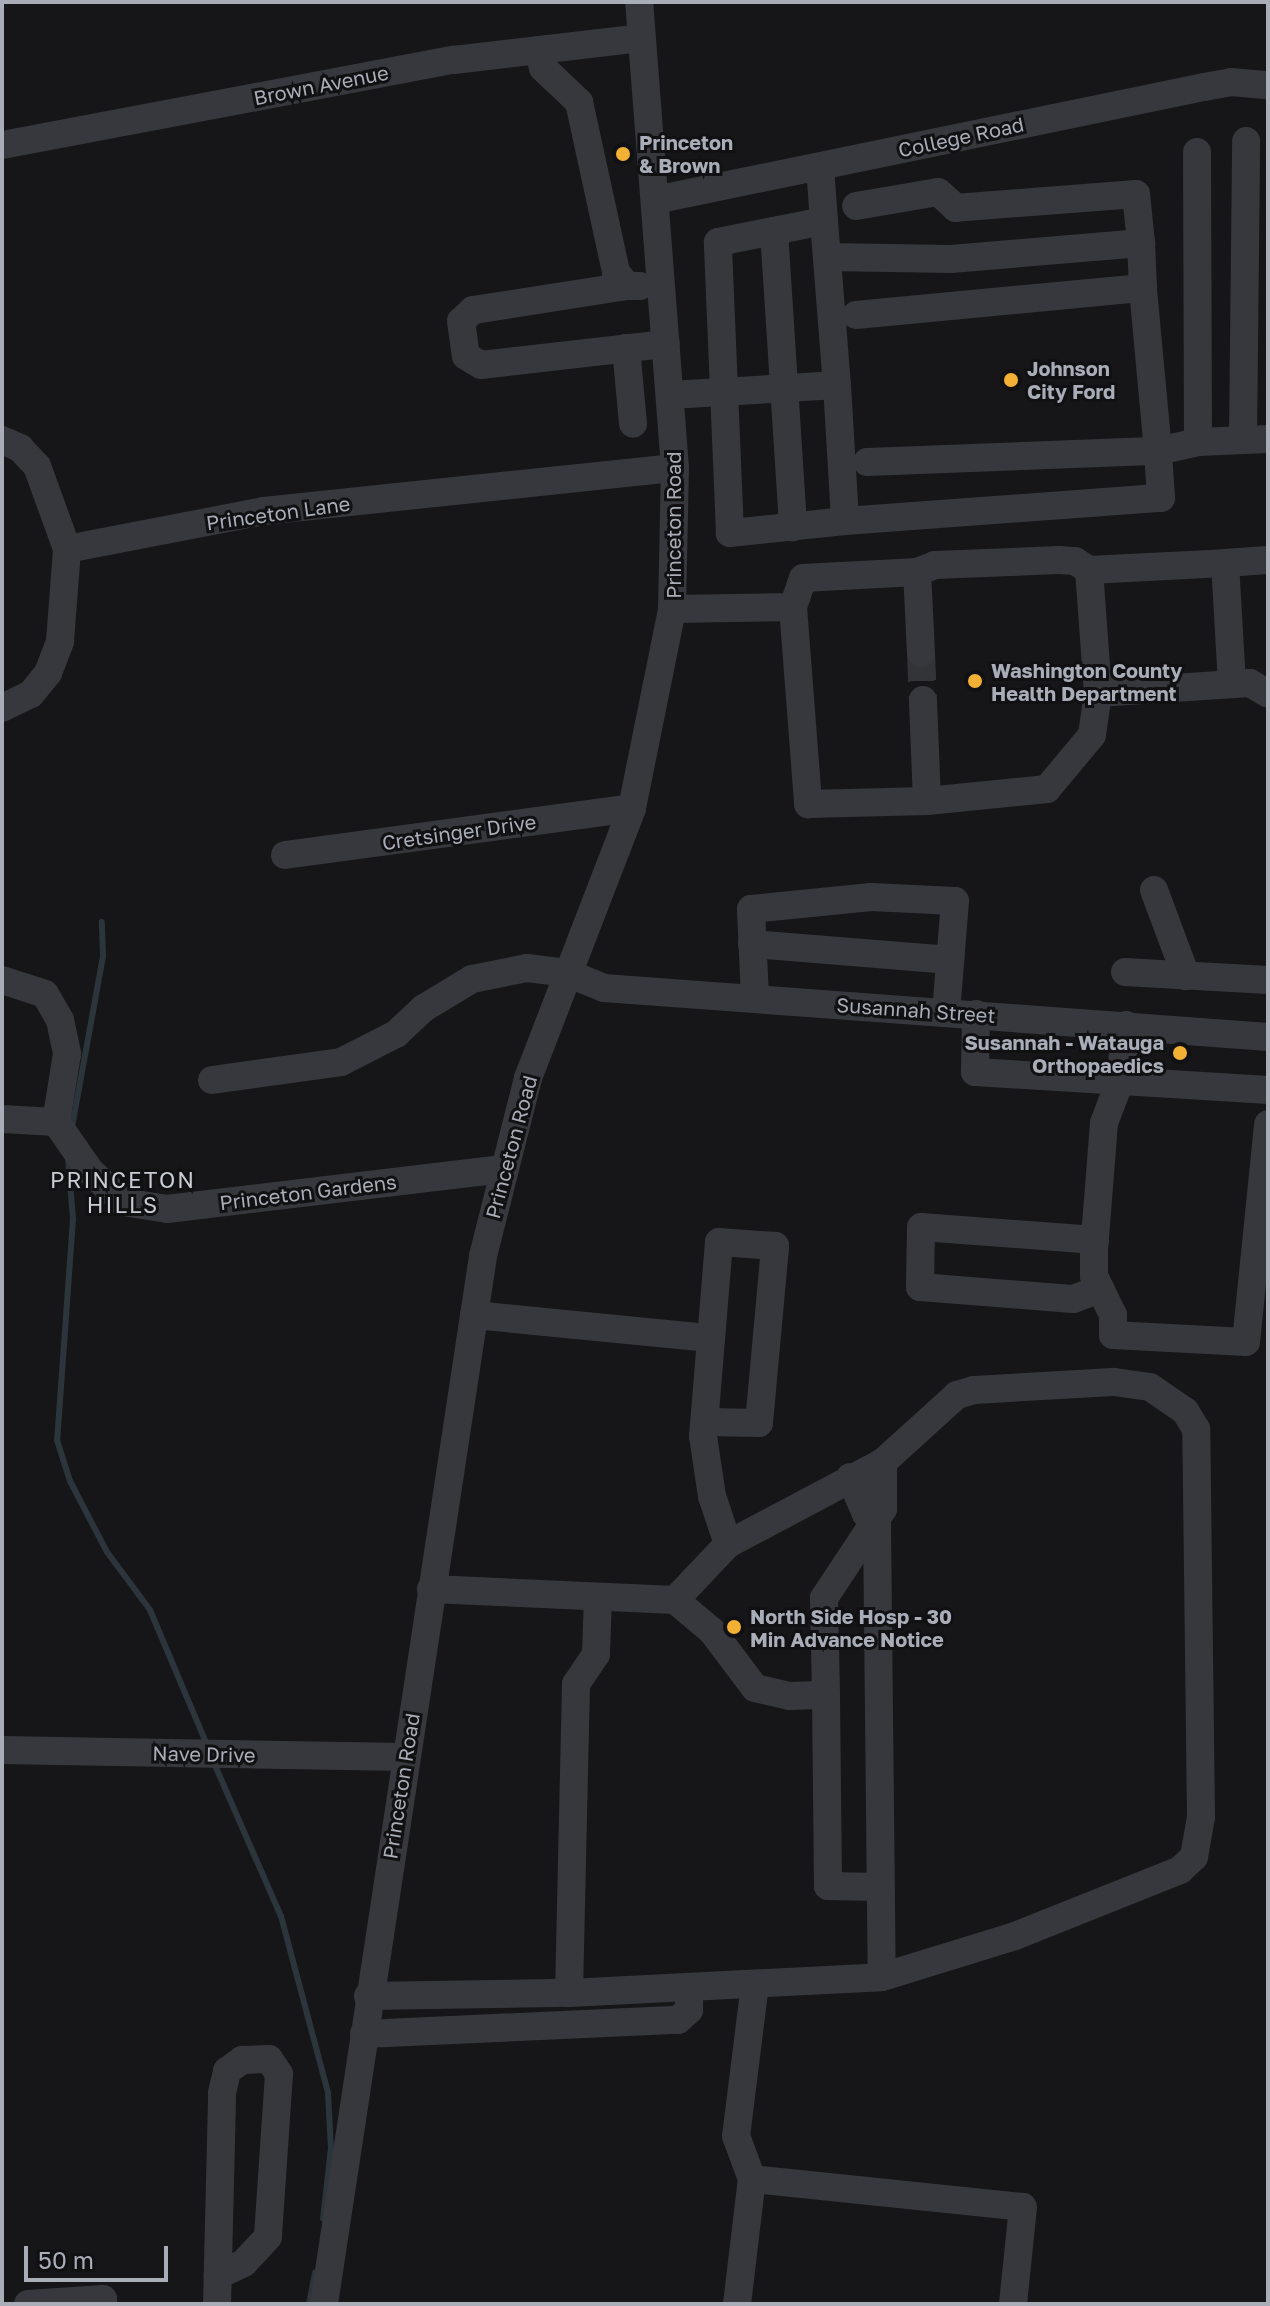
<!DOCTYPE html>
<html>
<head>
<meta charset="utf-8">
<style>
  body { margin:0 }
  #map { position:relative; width:1270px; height:2306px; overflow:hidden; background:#161618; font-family:"Golos Text",sans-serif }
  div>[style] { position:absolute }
  .stream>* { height:6px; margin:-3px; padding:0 3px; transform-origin:3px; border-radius:3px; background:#2c353c }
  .minor-tunnel>* { height:28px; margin-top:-14px; transform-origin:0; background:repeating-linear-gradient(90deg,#333438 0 28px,transparent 0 42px) }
  .minor>* { height:28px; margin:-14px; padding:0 14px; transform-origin:14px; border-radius:14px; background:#37383d }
  .dots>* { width:22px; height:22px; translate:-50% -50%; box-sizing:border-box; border:4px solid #111113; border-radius:50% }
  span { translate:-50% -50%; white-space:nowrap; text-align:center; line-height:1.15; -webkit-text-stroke:6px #111113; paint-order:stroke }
  .street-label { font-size:20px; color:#a8adb8 }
  .poi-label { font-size:20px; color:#a8adb8; font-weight:700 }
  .left { translate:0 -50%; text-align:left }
  .right { translate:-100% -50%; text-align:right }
  .neighbourhood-label { font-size:22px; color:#c9ccd4; letter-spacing:2px }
  .frame { position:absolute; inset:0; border:4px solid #a8adb8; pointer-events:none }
  .scale { position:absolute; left:24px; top:2246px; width:144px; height:36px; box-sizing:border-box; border:4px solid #a8adb8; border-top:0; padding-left:10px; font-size:24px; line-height:28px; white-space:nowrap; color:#a8adb8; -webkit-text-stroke:6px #111113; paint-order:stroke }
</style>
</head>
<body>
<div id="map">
  <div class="stream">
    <i style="left:72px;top:1127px;width:174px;rotate:-79.7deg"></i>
    <i style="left:103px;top:956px;width:34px;rotate:-92deg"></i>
    <i style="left:68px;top:1158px;width:61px;rotate:85.3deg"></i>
    <i style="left:73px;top:1219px;width:222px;rotate:94.1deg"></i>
    <i style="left:57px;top:1440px;width:43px;rotate:72.4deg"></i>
    <i style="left:70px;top:1481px;width:80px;rotate:62.5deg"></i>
    <i style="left:107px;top:1552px;width:72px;rotate:53.4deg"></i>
    <i style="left:150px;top:1610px;width:147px;rotate:67.1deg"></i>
    <i style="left:214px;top:1763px;width:167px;rotate:66.4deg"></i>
    <i style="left:281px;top:1916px;width:183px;rotate:75.1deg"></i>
    <i style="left:328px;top:2093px;width:55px;rotate:86.9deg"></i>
    <i style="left:331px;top:2148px;width:71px;rotate:96.4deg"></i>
    <i style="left:309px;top:2304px;width:32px;rotate:-79deg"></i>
  </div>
  <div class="minor-tunnel">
    <i style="left:921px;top:653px;width:47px;rotate:87.6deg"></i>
  </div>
  <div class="minor">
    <i style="left:538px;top:50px;width:19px;rotate:74deg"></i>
    <i style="left:543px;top:68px;width:50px;rotate:43.4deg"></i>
    <i style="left:579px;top:102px;width:174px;rotate:77.7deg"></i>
    <i style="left:616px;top:272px;width:18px;rotate:52deg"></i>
    <i style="left:627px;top:286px;width:13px"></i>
    <i style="left:2px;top:145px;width:460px;rotate:-10.7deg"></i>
    <i style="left:454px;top:60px;width:188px;rotate:-6.7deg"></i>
    <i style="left:1197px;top:152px;width:290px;rotate:89.8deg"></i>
    <i style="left:820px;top:167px;width:54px;rotate:85.8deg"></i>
    <i style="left:824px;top:221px;width:165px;rotate:85.5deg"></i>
    <i style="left:837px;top:385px;width:136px;rotate:86.6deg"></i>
    <i style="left:845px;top:521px;width:116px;rotate:174deg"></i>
    <i style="left:730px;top:533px;width:291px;rotate:-92.4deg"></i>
    <i style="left:718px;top:242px;width:108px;rotate:-11.2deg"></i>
    <i style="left:655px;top:200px;width:561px;rotate:-11.63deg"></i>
    <i style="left:1204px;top:87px;width:27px;rotate:-10deg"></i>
    <i style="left:1231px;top:82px;width:37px;rotate:5deg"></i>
    <i style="left:774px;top:231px;width:297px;rotate:86.3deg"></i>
    <i style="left:827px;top:257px;width:124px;rotate:0.9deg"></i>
    <i style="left:951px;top:259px;width:191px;rotate:-4.8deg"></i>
    <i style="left:1141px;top:243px;width:49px;rotate:-95.8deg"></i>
    <i style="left:1136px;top:194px;width:181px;rotate:175.6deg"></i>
    <i style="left:956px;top:208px;width:24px;rotate:-138deg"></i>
    <i style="left:938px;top:192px;width:83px;rotate:170.3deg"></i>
    <i style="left:627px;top:286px;width:156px;rotate:171.1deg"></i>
    <i style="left:473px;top:310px;width:16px;rotate:137deg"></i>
    <i style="left:461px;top:321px;width:35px;rotate:82deg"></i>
    <i style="left:466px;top:356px;width:17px;rotate:31deg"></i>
    <i style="left:481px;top:365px;width:186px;rotate:-6.5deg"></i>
    <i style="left:856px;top:315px;width:288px;rotate:-5.4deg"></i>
    <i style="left:1143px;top:288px;width:45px;rotate:-92.5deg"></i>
    <i style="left:626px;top:348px;width:76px;rotate:84.7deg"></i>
    <i style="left:670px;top:395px;width:167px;rotate:-3.4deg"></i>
    <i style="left:2px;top:440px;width:20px;rotate:24deg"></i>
    <i style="left:20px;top:448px;width:25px;rotate:47deg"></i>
    <i style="left:37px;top:466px;width:88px;rotate:70.1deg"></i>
    <i style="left:1243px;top:440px;width:299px;rotate:-89.4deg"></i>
    <i style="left:867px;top:462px;width:291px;rotate:-2.2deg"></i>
    <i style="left:1158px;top:451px;width:164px;rotate:-95.3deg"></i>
    <i style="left:845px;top:521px;width:317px;rotate:-4.2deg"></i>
    <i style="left:1161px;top:498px;width:47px;rotate:-93.7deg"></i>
    <i style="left:1158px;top:451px;width:41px;rotate:-12.7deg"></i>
    <i style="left:1198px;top:442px;width:70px;rotate:-2.5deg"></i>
    <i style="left:1089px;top:570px;width:123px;rotate:85.8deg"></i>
    <i style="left:917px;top:572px;width:19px;rotate:-21deg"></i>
    <i style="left:935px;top:565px;width:124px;rotate:-2.3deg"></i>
    <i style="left:1059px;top:560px;width:16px;rotate:4deg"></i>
    <i style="left:1075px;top:561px;width:17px;rotate:33deg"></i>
    <i style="left:1089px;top:570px;width:136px;rotate:-2.9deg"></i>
    <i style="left:672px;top:609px;width:121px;rotate:-0.9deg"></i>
    <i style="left:921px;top:653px;width:81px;rotate:-92.8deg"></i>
    <i style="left:917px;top:572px;width:114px;rotate:177deg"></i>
    <i style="left:803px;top:578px;width:31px;rotate:109deg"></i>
    <i style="left:793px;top:607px;width:198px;rotate:85.6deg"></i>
    <i style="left:808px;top:804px;width:119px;rotate:-1.4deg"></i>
    <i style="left:927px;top:801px;width:101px;rotate:-92.3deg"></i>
    <i style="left:1232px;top:684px;width:121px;rotate:-93.3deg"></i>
    <i style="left:1225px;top:563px;width:43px;rotate:-4deg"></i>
    <i style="left:2px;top:708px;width:32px;rotate:-26deg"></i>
    <i style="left:31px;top:694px;width:27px;rotate:-51deg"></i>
    <i style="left:48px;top:673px;width:34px;rotate:-69deg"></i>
    <i style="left:60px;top:641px;width:92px;rotate:-85.6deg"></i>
    <i style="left:67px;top:549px;width:201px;rotate:-10.9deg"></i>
    <i style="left:264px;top:511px;width:413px;rotate:-6deg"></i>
    <i style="left:927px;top:801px;width:121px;rotate:-5.7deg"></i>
    <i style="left:1047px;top:789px;width:70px;rotate:-50.2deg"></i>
    <i style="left:1092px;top:735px;width:42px;rotate:-81.9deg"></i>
    <i style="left:1098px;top:693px;width:152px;rotate:-3.8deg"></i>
    <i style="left:1250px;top:683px;width:21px;rotate:31deg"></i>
    <i style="left:285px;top:855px;width:350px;rotate:-7.7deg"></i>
    <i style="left:1154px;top:890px;width:92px;rotate:69.6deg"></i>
    <i style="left:752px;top:944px;width:199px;rotate:4.6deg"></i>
    <i style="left:1125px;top:972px;width:143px;rotate:3.2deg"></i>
    <i style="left:2px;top:980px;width:45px;rotate:18deg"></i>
    <i style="left:45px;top:994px;width:30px;rotate:60deg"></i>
    <i style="left:60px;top:1020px;width:35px;rotate:78deg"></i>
    <i style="left:67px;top:1054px;width:69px;rotate:99.2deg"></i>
    <i style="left:56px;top:1122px;width:60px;rotate:55.2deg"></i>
    <i style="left:90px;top:1171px;width:45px;rotate:43.2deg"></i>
    <i style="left:123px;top:1202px;width:45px;rotate:9deg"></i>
    <i style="left:167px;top:1209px;width:338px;rotate:-6.8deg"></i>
    <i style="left:755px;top:998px;width:89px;rotate:-92.6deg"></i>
    <i style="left:751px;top:909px;width:121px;rotate:-5.7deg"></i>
    <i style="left:871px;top:897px;width:84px;rotate:2.7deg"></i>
    <i style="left:955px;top:901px;width:111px;rotate:94.6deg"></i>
    <i style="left:976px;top:1014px;width:58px;rotate:91deg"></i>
    <i style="left:975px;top:1072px;width:294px;rotate:3.5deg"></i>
    <i style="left:1126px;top:1025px;width:56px;rotate:96.1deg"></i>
    <i style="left:1120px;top:1081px;width:45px;rotate:110.9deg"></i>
    <i style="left:1104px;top:1123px;width:126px;rotate:94.5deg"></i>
    <i style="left:1094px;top:1249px;width:27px;rotate:90deg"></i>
    <i style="left:1094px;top:1276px;width:43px;rotate:64deg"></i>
    <i style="left:1113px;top:1315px;width:20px;rotate:90deg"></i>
    <i style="left:1113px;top:1335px;width:133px;rotate:3deg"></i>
    <i style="left:1246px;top:1342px;width:219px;rotate:-84.2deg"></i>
    <i style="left:212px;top:1080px;width:130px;rotate:-7.9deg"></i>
    <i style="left:341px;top:1062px;width:62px;rotate:-27deg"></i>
    <i style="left:396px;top:1034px;width:38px;rotate:-43deg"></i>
    <i style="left:424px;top:1008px;width:56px;rotate:-31.1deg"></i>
    <i style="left:472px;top:979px;width:56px;rotate:-11.3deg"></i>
    <i style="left:527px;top:968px;width:40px;rotate:7.1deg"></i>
    <i style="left:567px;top:973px;width:40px;rotate:22deg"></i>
    <i style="left:604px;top:988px;width:666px;rotate:4.22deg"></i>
    <i style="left:2px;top:1119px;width:54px;rotate:3.2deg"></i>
    <i style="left:1095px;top:1240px;width:174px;rotate:-175.7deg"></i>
    <i style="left:921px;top:1227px;width:60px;rotate:91deg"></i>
    <i style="left:920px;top:1287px;width:153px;rotate:4.5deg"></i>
    <i style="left:1073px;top:1299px;width:29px;rotate:-20deg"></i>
    <i style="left:474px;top:1315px;width:237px;rotate:5.6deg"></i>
    <i style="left:706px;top:1422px;width:53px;rotate:1.1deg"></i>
    <i style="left:759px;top:1423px;width:178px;rotate:-84.8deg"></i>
    <i style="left:775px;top:1246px;width:56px;rotate:-175.9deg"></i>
    <i style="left:719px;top:1242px;width:195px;rotate:94.7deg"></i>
    <i style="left:703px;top:1436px;width:61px;rotate:81.5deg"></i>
    <i style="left:712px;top:1496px;width:51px;rotate:71.6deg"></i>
    <i style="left:850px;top:1477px;width:40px;rotate:66.6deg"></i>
    <i style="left:866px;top:1514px;width:14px;rotate:39deg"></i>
    <i style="left:877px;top:1523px;width:454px;rotate:89.4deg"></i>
    <i style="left:431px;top:1589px;width:244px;rotate:2.6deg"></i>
    <i style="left:675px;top:1600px;width:48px;rotate:40deg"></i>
    <i style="left:712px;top:1631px;width:71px;rotate:53deg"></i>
    <i style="left:755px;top:1688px;width:36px;rotate:13deg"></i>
    <i style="left:790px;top:1696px;width:36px;rotate:-2deg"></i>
    <i style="left:826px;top:1695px;width:191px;rotate:89.4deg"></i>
    <i style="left:828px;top:1886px;width:52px;rotate:1.1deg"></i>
    <i style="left:826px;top:1695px;width:97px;rotate:-91.2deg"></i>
    <i style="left:824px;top:1598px;width:107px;rotate:-56.5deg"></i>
    <i style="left:883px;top:1509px;width:47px;rotate:-90deg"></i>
    <i style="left:2px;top:1750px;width:404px;rotate:1deg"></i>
    <i style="left:755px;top:1984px;width:153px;rotate:97.1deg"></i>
    <i style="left:736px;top:2136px;width:46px;rotate:69.6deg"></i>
    <i style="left:752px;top:2179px;width:272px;rotate:5.9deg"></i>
    <i style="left:1023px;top:2207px;width:98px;rotate:95.9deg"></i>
    <i style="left:569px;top:1993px;width:309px;rotate:-88.7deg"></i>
    <i style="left:576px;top:1684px;width:36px;rotate:-56deg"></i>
    <i style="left:596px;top:1654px;width:56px;rotate:-88deg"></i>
    <i style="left:368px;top:1996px;width:201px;rotate:-0.9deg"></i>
    <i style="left:569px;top:1993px;width:313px;rotate:-2.9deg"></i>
    <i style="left:882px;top:1977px;width:139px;rotate:-17.1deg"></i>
    <i style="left:1015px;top:1936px;width:178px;rotate:-21.8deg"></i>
    <i style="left:1180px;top:1870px;width:19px;rotate:-43deg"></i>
    <i style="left:1194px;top:1857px;width:41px;rotate:-80.1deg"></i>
    <i style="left:1201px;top:1817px;width:388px;rotate:-90.7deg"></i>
    <i style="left:1196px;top:1429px;width:21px;rotate:-121deg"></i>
    <i style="left:1185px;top:1411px;width:42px;rotate:-145.6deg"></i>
    <i style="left:1150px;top:1387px;width:37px;rotate:-172deg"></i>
    <i style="left:1113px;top:1382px;width:139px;rotate:176.7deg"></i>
    <i style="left:974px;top:1390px;width:18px;rotate:164deg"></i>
    <i style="left:957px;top:1395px;width:100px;rotate:137.8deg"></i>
    <i style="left:883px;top:1462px;width:175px;rotate:152.1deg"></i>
    <i style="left:728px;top:1544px;width:77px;rotate:133.4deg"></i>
    <i style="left:364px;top:2034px;width:314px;rotate:-2.6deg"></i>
    <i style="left:678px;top:2020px;width:15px;rotate:-42deg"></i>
    <i style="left:689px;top:2010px;width:22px;rotate:-90deg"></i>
    <i style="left:28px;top:2304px;width:75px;rotate:-3.8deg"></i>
    <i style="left:103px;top:2299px;width:5px;rotate:90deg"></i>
    <i style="left:217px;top:2304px;width:211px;rotate:-88.6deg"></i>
    <i style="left:222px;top:2093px;width:23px;rotate:-77deg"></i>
    <i style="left:227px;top:2071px;width:19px;rotate:-36deg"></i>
    <i style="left:242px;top:2060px;width:27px;rotate:-2deg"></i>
    <i style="left:269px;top:2059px;width:18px;rotate:56deg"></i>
    <i style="left:279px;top:2074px;width:163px;rotate:93.9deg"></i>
    <i style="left:268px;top:2237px;width:35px;rotate:133deg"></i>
    <i style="left:244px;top:2263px;width:29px;rotate:155deg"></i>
    <i style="left:324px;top:2304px;width:1060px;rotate:-81.37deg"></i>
    <i style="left:483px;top:1256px;width:184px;rotate:-75.8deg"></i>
    <i style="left:528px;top:1078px;width:289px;rotate:-68.9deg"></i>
    <i style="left:632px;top:808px;width:203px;rotate:-78.6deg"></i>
    <i style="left:672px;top:609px;width:141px;rotate:-88.8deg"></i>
    <i style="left:675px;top:468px;width:467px;rotate:-94.4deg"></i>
    <i style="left:737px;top:2304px;width:126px;rotate:-83.2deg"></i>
  </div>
  <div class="dots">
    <i style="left:623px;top:154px;background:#f2b134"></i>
    <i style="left:1011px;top:380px;background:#f2b134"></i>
    <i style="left:975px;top:681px;background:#f2b134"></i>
    <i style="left:1180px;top:1053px;background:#f2b134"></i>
    <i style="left:734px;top:1627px;background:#f2b134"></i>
  </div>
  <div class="street-label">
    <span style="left:321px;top:85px;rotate:-11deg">Brown Avenue</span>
    <span style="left:961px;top:137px;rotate:-12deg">College Road</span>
    <span style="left:278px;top:513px;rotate:-8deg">Princeton Lane</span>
    <span style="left:673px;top:525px;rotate:-90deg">Princeton Road</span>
    <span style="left:459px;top:832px;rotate:-8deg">Cretsinger Drive</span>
    <span style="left:916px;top:1010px;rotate:4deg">Susannah Street</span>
    <span style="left:511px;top:1147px;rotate:-75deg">Princeton Road</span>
    <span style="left:308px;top:1192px;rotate:-7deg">Princeton Gardens</span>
    <span style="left:204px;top:1754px;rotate:1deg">Nave Drive</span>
    <span style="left:401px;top:1786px;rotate:-81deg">Princeton Road</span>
  </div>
  <div class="poi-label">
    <span class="left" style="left:639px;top:154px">Princeton<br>&amp; Brown</span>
    <span class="left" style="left:1027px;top:380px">Johnson<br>City Ford</span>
    <span class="left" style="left:991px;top:682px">Washington County<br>Health Department</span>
    <span class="right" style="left:1164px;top:1054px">Susannah - Watauga<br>Orthopaedics</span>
    <span class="left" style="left:750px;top:1628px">North Side Hosp - 30<br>Min Advance Notice</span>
  </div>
  <div class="neighbourhood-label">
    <span style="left:123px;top:1192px">PRINCETON<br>HILLS</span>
  </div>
  <div class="frame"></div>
  <div class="scale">50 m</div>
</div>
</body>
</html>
